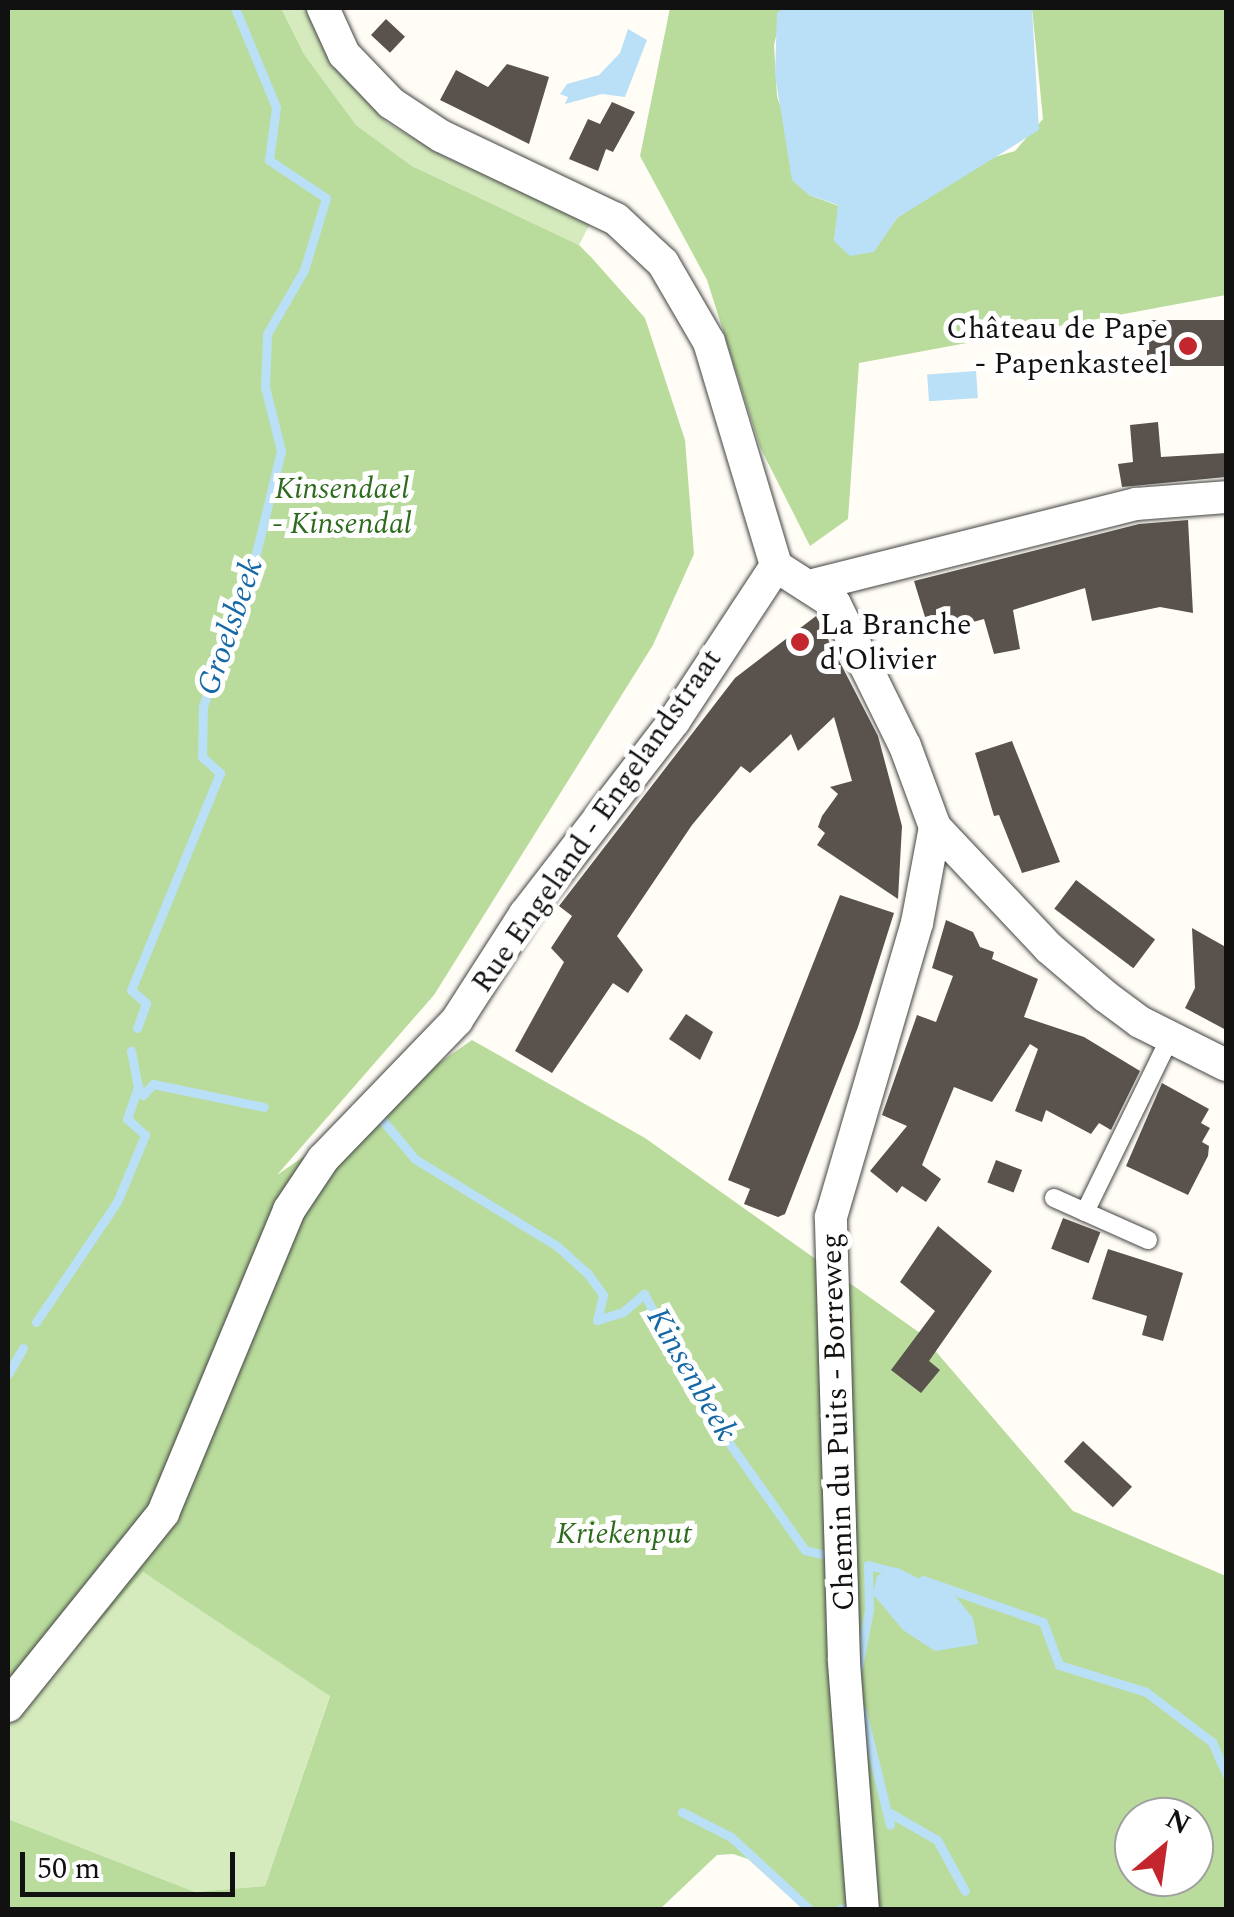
<!DOCTYPE html>
<html>
<head>
<meta charset="utf-8">
<style>
  body { margin:0 }
  #map { position:relative; width:1234px; height:1917px; overflow:hidden; background:#fffdf5; font-family:Spectral,serif }
  div>[style] { position:absolute }
  .green>* { inset:0; background:#d5ebbd }
  .forest>* { inset:0; background:#b9dc9c }
  .water>* { inset:0; background:#b9e0f7; transform-origin:0 0 }
  .stream>* { height:9px; margin:-4.5px; padding:0 4.5px; transform-origin:4.5px; border-radius:4.5px; background:#b9e0f7 }
  .building>* { inset:0; background:#5a524d; transform-origin:0 0 }
  .roads { filter:drop-shadow(0 0 2px #444) drop-shadow(0 0 2px #444) }
  .service>* { height:18px; margin:-9px; padding:0 9px; transform-origin:9px; border-radius:9px; background:#fff }
  .minor>* { height:32px; margin:-16px; padding:0 16px; transform-origin:16px; border-radius:16px; background:#fff }
  .dots>* { width:28px; height:28px; translate:-50% -50%; box-sizing:border-box; border:5px solid #fff; border-radius:50% }
  span { translate:-50% -50%; white-space:nowrap; text-align:center; line-height:1.15; -webkit-text-stroke:10px #fff; paint-order:stroke }
  .poi-label { font-size:30px; color:#111 }
  .right { translate:-100% -50%; text-align:right }
  .left { translate:0 -50%; text-align:left }
  .park-label { font-size:30px; color:#2f6b1f; font-style:italic }
  .street-label { font-size:30px; color:#111 }
  .water-label { font-size:32px; color:#1768a6; font-style:italic }
  .frame { position:absolute; inset:0; border:10px solid #111; pointer-events:none }
  .north { position:absolute; left:1114px; top:1797px; width:100px; height:100px; box-sizing:border-box; background:#fff; border:2px solid #a0a0a0; border-radius:50%; rotate:29deg; font-size:28px; font-weight:700; line-height:40px; text-align:center; color:#111 }
  .north::after { content:''; display:block; margin:auto; width:35px; height:45px; background:#c4262e; clip-path:polygon(50% 0,100% 100%,50% 72%,0 100%) }
  .scale { position:absolute; left:20px; top:1852px; width:215px; height:45px; box-sizing:border-box; border:5px solid #111; border-top:0; padding-left:12px; font-size:30px; line-height:35px; white-space:nowrap; color:#111; -webkit-text-stroke:8px #fff; paint-order:stroke }
</style>
</head>
<body>
<div id="map">
  <div class="green">
    <i style="clip-path:polygon(281px 8px,305px 8px,337px 65px,386px 122px,440px 154px,591px 222px,579px 245px,412px 166px,356px 125px,304px 54px)"></i>
    <i style="clip-path:polygon(143px 1572px,330px 1695px,265px 1886px,195px 1892px,8px 1819px,8px 1726px)"></i>
  </div>
  <div class="forest">
    <i style="clip-path:polygon(evenodd,8px 8px,281px 8px,304px 54px,356px 125px,412px 166px,579px 245px,591px 257px,645px 318px,685px 440px,694px 554px,653px 645px,434px 995px,277px 1175px,472px 1040px,645px 1138px,920px 1333px,1073px 1511px,1226px 1576px,1226px 1909px,804px 1909px,748px 1859px,733px 1854px,717px 1855px,660px 1909px,8px 1909px,8px 1819px,195px 1892px,265px 1886px,330px 1696px,143px 1572px,8px 1726px,8px 8px,1134px 1817px,1194px 1817px,1194px 1877px,1134px 1877px,1134px 1817px)"></i>
    <i style="clip-path:polygon(670px 8px,783px 8px,774px 45px,777px 96px,809px 195px,839px 206px,834px 241px,873px 252px,897px 218px,981px 161px,1015px 151px,1043px 119px,1032px 8px,1226px 8px,1226px 295px,859px 363px,848px 519px,810px 546px,760px 447px,707px 280px,640px 156px)"></i>
  </div>
  <div class="water">
    <i style="clip-path:polygon(783px 8px,1032px 8px,1039px 130px,897px 218px,874px 252px,850px 256px,834px 241px,838px 205px,809px 195px,792px 180px,775px 75px,777px 13px)"></i>
    <i style="clip-path:polygon(628px 29px,647px 40px,625px 97px,602px 94px,565px 104px,568px 97px,560px 94px,567px 84px,599px 75px,620px 53px)"></i>
    <i style="left:976px;top:371px;width:27px;height:49px;rotate:86deg"></i>
    <i style="clip-path:polygon(896px 1567px,956px 1597px,973px 1618px,978px 1644px,935px 1651px,903px 1630px,873px 1594px,877px 1576px)"></i>
  </div>
  <div class="stream">
    <i style="left:137px;top:1028px;width:27px;rotate:-70deg"></i>
    <i style="left:146px;top:1003px;width:20px;rotate:-139deg"></i>
    <i style="left:131px;top:990px;width:235px;rotate:-67.7deg"></i>
    <i style="left:220px;top:773px;width:24px;rotate:-138deg"></i>
    <i style="left:202px;top:757px;width:51px;rotate:-88.9deg"></i>
    <i style="left:203px;top:706px;width:140px;rotate:-70deg"></i>
    <i style="left:251px;top:574px;width:127px;rotate:-76.3deg"></i>
    <i style="left:281px;top:451px;width:66px;rotate:-104deg"></i>
    <i style="left:265px;top:387px;width:53px;rotate:-87.8deg"></i>
    <i style="left:267px;top:334px;width:74px;rotate:-60deg"></i>
    <i style="left:304px;top:270px;width:75px;rotate:-73deg"></i>
    <i style="left:326px;top:198px;width:69px;rotate:-146.3deg"></i>
    <i style="left:269px;top:160px;width:53px;rotate:-82.5deg"></i>
    <i style="left:276px;top:107px;width:107px;rotate:-112.5deg"></i>
    <i style="left:138px;top:1087px;width:9px;rotate:58deg"></i>
    <i style="left:143px;top:1095px;width:15px;rotate:-48deg"></i>
    <i style="left:153px;top:1084px;width:113px;rotate:11.7deg"></i>
    <i style="left:378px;top:1115px;width:57px;rotate:49.9deg"></i>
    <i style="left:415px;top:1159px;width:167px;rotate:31.5deg"></i>
    <i style="left:557px;top:1246px;width:42px;rotate:42.1deg"></i>
    <i style="left:588px;top:1274px;width:26px;rotate:54deg"></i>
    <i style="left:603px;top:1295px;width:26px;rotate:103deg"></i>
    <i style="left:597px;top:1320px;width:27px;rotate:-17deg"></i>
    <i style="left:623px;top:1312px;width:28px;rotate:-41deg"></i>
    <i style="left:644px;top:1294px;width:139px;rotate:61.6deg"></i>
    <i style="left:710px;top:1416px;width:164px;rotate:54.7deg"></i>
    <i style="left:805px;top:1550px;width:16px;rotate:14deg"></i>
    <i style="left:36px;top:1322px;width:145px;rotate:-56deg"></i>
    <i style="left:117px;top:1202px;width:73px;rotate:-67.3deg"></i>
    <i style="left:145px;top:1135px;width:24px;rotate:-138deg"></i>
    <i style="left:127px;top:1119px;width:34px;rotate:-71deg"></i>
    <i style="left:138px;top:1087px;width:37px;rotate:-101deg"></i>
    <i style="left:8px;top:1374px;width:30px;rotate:-60deg"></i>
    <i style="left:923px;top:1580px;width:127px;rotate:19.3deg"></i>
    <i style="left:1043px;top:1622px;width:46px;rotate:69.6deg"></i>
    <i style="left:1059px;top:1665px;width:91px;rotate:17.2deg"></i>
    <i style="left:1146px;top:1692px;width:83px;rotate:37.1deg"></i>
    <i style="left:1212px;top:1742px;width:35px;rotate:66deg"></i>
    <i style="left:858px;top:1667px;width:58px;rotate:-79.1deg"></i>
    <i style="left:869px;top:1610px;width:45px;rotate:-91.3deg"></i>
    <i style="left:868px;top:1565px;width:31px;rotate:15deg"></i>
    <i style="left:862px;top:1711px;width:117px;rotate:76.2deg"></i>
    <i style="left:682px;top:1812px;width:55px;rotate:27deg"></i>
    <i style="left:731px;top:1837px;width:108px;rotate:42.7deg"></i>
    <i style="left:890px;top:1813px;width:54px;rotate:29.9deg"></i>
    <i style="left:937px;top:1840px;width:58px;rotate:61.2deg"></i>
    <i style="left:839px;top:1910px;width:4px;rotate:-27deg"></i>
  </div>
  <div class="building">
    <i style="left:386px;top:19px;width:26px;height:22px;rotate:43deg"></i>
    <i style="clip-path:polygon(507px 64px,549px 77px,529px 144px,440px 100px,456px 70px,488px 87px)"></i>
    <i style="clip-path:polygon(612px 102px,635px 112px,613px 152px,606px 149px,598px 171px,569px 159px,588px 119px,600px 124px)"></i>
    <i style="left:1226px;top:320px;width:46px;height:79px;rotate:90deg"></i>
    <i style="clip-path:polygon(1158px 422px,1161px 457px,1226px 453px,1226px 477px,1122px 487px,1118px 464px,1133px 462px,1130px 425px)"></i>
    <i style="clip-path:polygon(1188px 520px,1193px 613px,1160px 607px,1092px 621px,1085px 588px,1013px 610px,1020px 649px,994px 654px,984px 619px,937px 632px,932px 615px,925px 617px,914px 581px,1139px 524px)"></i>
    <i style="clip-path:polygon(816px 616px,878px 736px,902px 826px,898px 899px,817px 845px,825px 833px,818px 827px,822px 816px,838px 794px,830px 787px,852px 781px,834px 717px,798px 751px,791px 734px,750px 773px,741px 766px,692px 825px,617px 936px,643px 970px,628px 993px,613px 983px,552px 1073px,515px 1051px,564px 962px,551px 948px,572px 916px,559px 906px,735px 678px)"></i>
    <i style="clip-path:polygon(1012px 741px,1060px 862px,1022px 873px,999px 815px,994px 816px,975px 753px)"></i>
    <i style="left:1076px;top:880px;width:99px;height:36px;rotate:37deg"></i>
    <i style="clip-path:polygon(840px 895px,894px 913px,858px 1027px,785px 1214px,778px 1217px,744px 1204px,750px 1189px,728px 1180px)"></i>
    <i style="clip-path:polygon(946px 920px,973px 932px,980px 947px,994px 952px,992px 959px,1038px 979px,1024px 1017px,1084px 1037px,1140px 1071px,1111px 1130px,1099px 1123px,1091px 1134px,1046px 1110px,1042px 1122px,1015px 1111px,1038px 1049px,1030px 1044px,992px 1102px,954px 1087px,922px 1165px,941px 1179px,926px 1202px,902px 1186px,897px 1193px,870px 1171px,907px 1126px,882px 1115px,917px 1015px,936px 1022px,953px 976px,932px 968px)"></i>
    <i style="clip-path:polygon(1192px 928px,1224px 946px,1226px 1030px,1185px 1008px,1195px 988px)"></i>
    <i style="clip-path:polygon(686px 1014px,713px 1032px,700px 1060px,669px 1039px)"></i>
    <i style="clip-path:polygon(1162px 1083px,1209px 1109px,1201px 1123px,1210px 1128px,1202px 1142px,1209px 1146px,1208px 1156px,1188px 1195px,1126px 1166px)"></i>
    <i style="left:996px;top:1160px;width:28px;height:24px;rotate:21deg"></i>
    <i style="left:1063px;top:1218px;width:40px;height:33px;rotate:21deg"></i>
    <i style="clip-path:polygon(938px 1226px,992px 1271px,929px 1361px,940px 1370px,921px 1393px,891px 1370px,935px 1311px,900px 1282px)"></i>
    <i style="clip-path:polygon(1108px 1249px,1183px 1273px,1163px 1341px,1142px 1335px,1147px 1316px,1092px 1299px)"></i>
    <i style="left:1083px;top:1441px;width:67px;height:28px;rotate:43deg"></i>
  </div>
  <div class="roads">
    <div class="service">
      <i style="left:1054px;top:1198px;width:103px;rotate:24.1deg"></i>
      <i style="left:1085px;top:1212px;width:194px;rotate:-64deg"></i>
    </div>
    <div class="minor">
      <i style="left:323px;top:8px;width:51px;rotate:65.5deg"></i>
      <i style="left:344px;top:54px;width:68px;rotate:46.2deg"></i>
      <i style="left:391px;top:103px;width:60px;rotate:33.4deg"></i>
      <i style="left:441px;top:136px;width:194px;rotate:25.4deg"></i>
      <i style="left:616px;top:219px;width:64px;rotate:43.1deg"></i>
      <i style="left:663px;top:263px;width:91px;rotate:59.8deg"></i>
      <i style="left:709px;top:342px;width:234px;rotate:73.3deg"></i>
      <i style="left:776px;top:566px;width:70px;rotate:32.8deg"></i>
      <i style="left:835px;top:604px;width:158px;rotate:63.8deg"></i>
      <i style="left:905px;top:746px;width:86px;rotate:69.7deg"></i>
      <i style="left:935px;top:827px;width:166px;rotate:46.7deg"></i>
      <i style="left:1049px;top:948px;width:74px;rotate:40.6deg"></i>
      <i style="left:1105px;top:996px;width:44px;rotate:36.6deg"></i>
      <i style="left:1140px;top:1022px;width:96px;rotate:26.6deg"></i>
      <i style="left:809px;top:586px;width:337px;rotate:-14.1deg"></i>
      <i style="left:1136px;top:504px;width:90px;rotate:-4.4deg"></i>
      <i style="left:8px;top:1706px;width:248px;rotate:-51.2deg"></i>
      <i style="left:163px;top:1513px;width:328px;rotate:-67.4deg"></i>
      <i style="left:289px;top:1210px;width:61px;rotate:-56.3deg"></i>
      <i style="left:323px;top:1159px;width:193px;rotate:-46deg"></i>
      <i style="left:457px;top:1020px;width:126px;rotate:-57.3deg"></i>
      <i style="left:525px;top:914px;width:244px;rotate:-52.3deg"></i>
      <i style="left:674px;top:721px;width:186px;rotate:-56.7deg"></i>
      <i style="left:863px;top:1910px;width:250px;rotate:-94.4deg"></i>
      <i style="left:844px;top:1661px;width:444px;rotate:-91.7deg"></i>
      <i style="left:831px;top:1217px;width:306px;rotate:-73.7deg"></i>
      <i style="left:917px;top:923px;width:98px;rotate:-79.4deg"></i>
    </div>
  </div>
  <div class="dots">
    <i style="left:1188px;top:346px;background:#c4262e"></i>
    <i style="left:800px;top:642px;background:#c4262e"></i>
  </div>
  <div class="poi-label">
    <span class="right" style="left:1168px;top:346px">Château de Pape<br>- Papenkasteel</span>
    <span class="left" style="left:820px;top:642px">La Branche<br>d'Olivier</span>
  </div>
  <div class="park-label">
    <span style="left:342px;top:506px">Kinsendael<br>- Kinsendal</span>
    <span style="left:624px;top:1534px">Kriekenput</span>
  </div>
  <div class="street-label">
    <span style="left:597px;top:821px;rotate:-55deg">Rue Engeland - Engelandstraat</span>
    <span style="left:838px;top:1422px;rotate:-92deg">Chemin du Puits - Borreweg</span>
  </div>
  <div class="water-label">
    <span style="left:231px;top:627px;rotate:-71deg">Groelsbeek</span>
    <span style="left:691px;top:1375px;rotate:60deg">Kinsenbeek</span>
  </div>
  <div class="frame"></div>
  <div class="north">N</div>
  <div class="scale">50 m</div>
</div>
</body>
</html>
